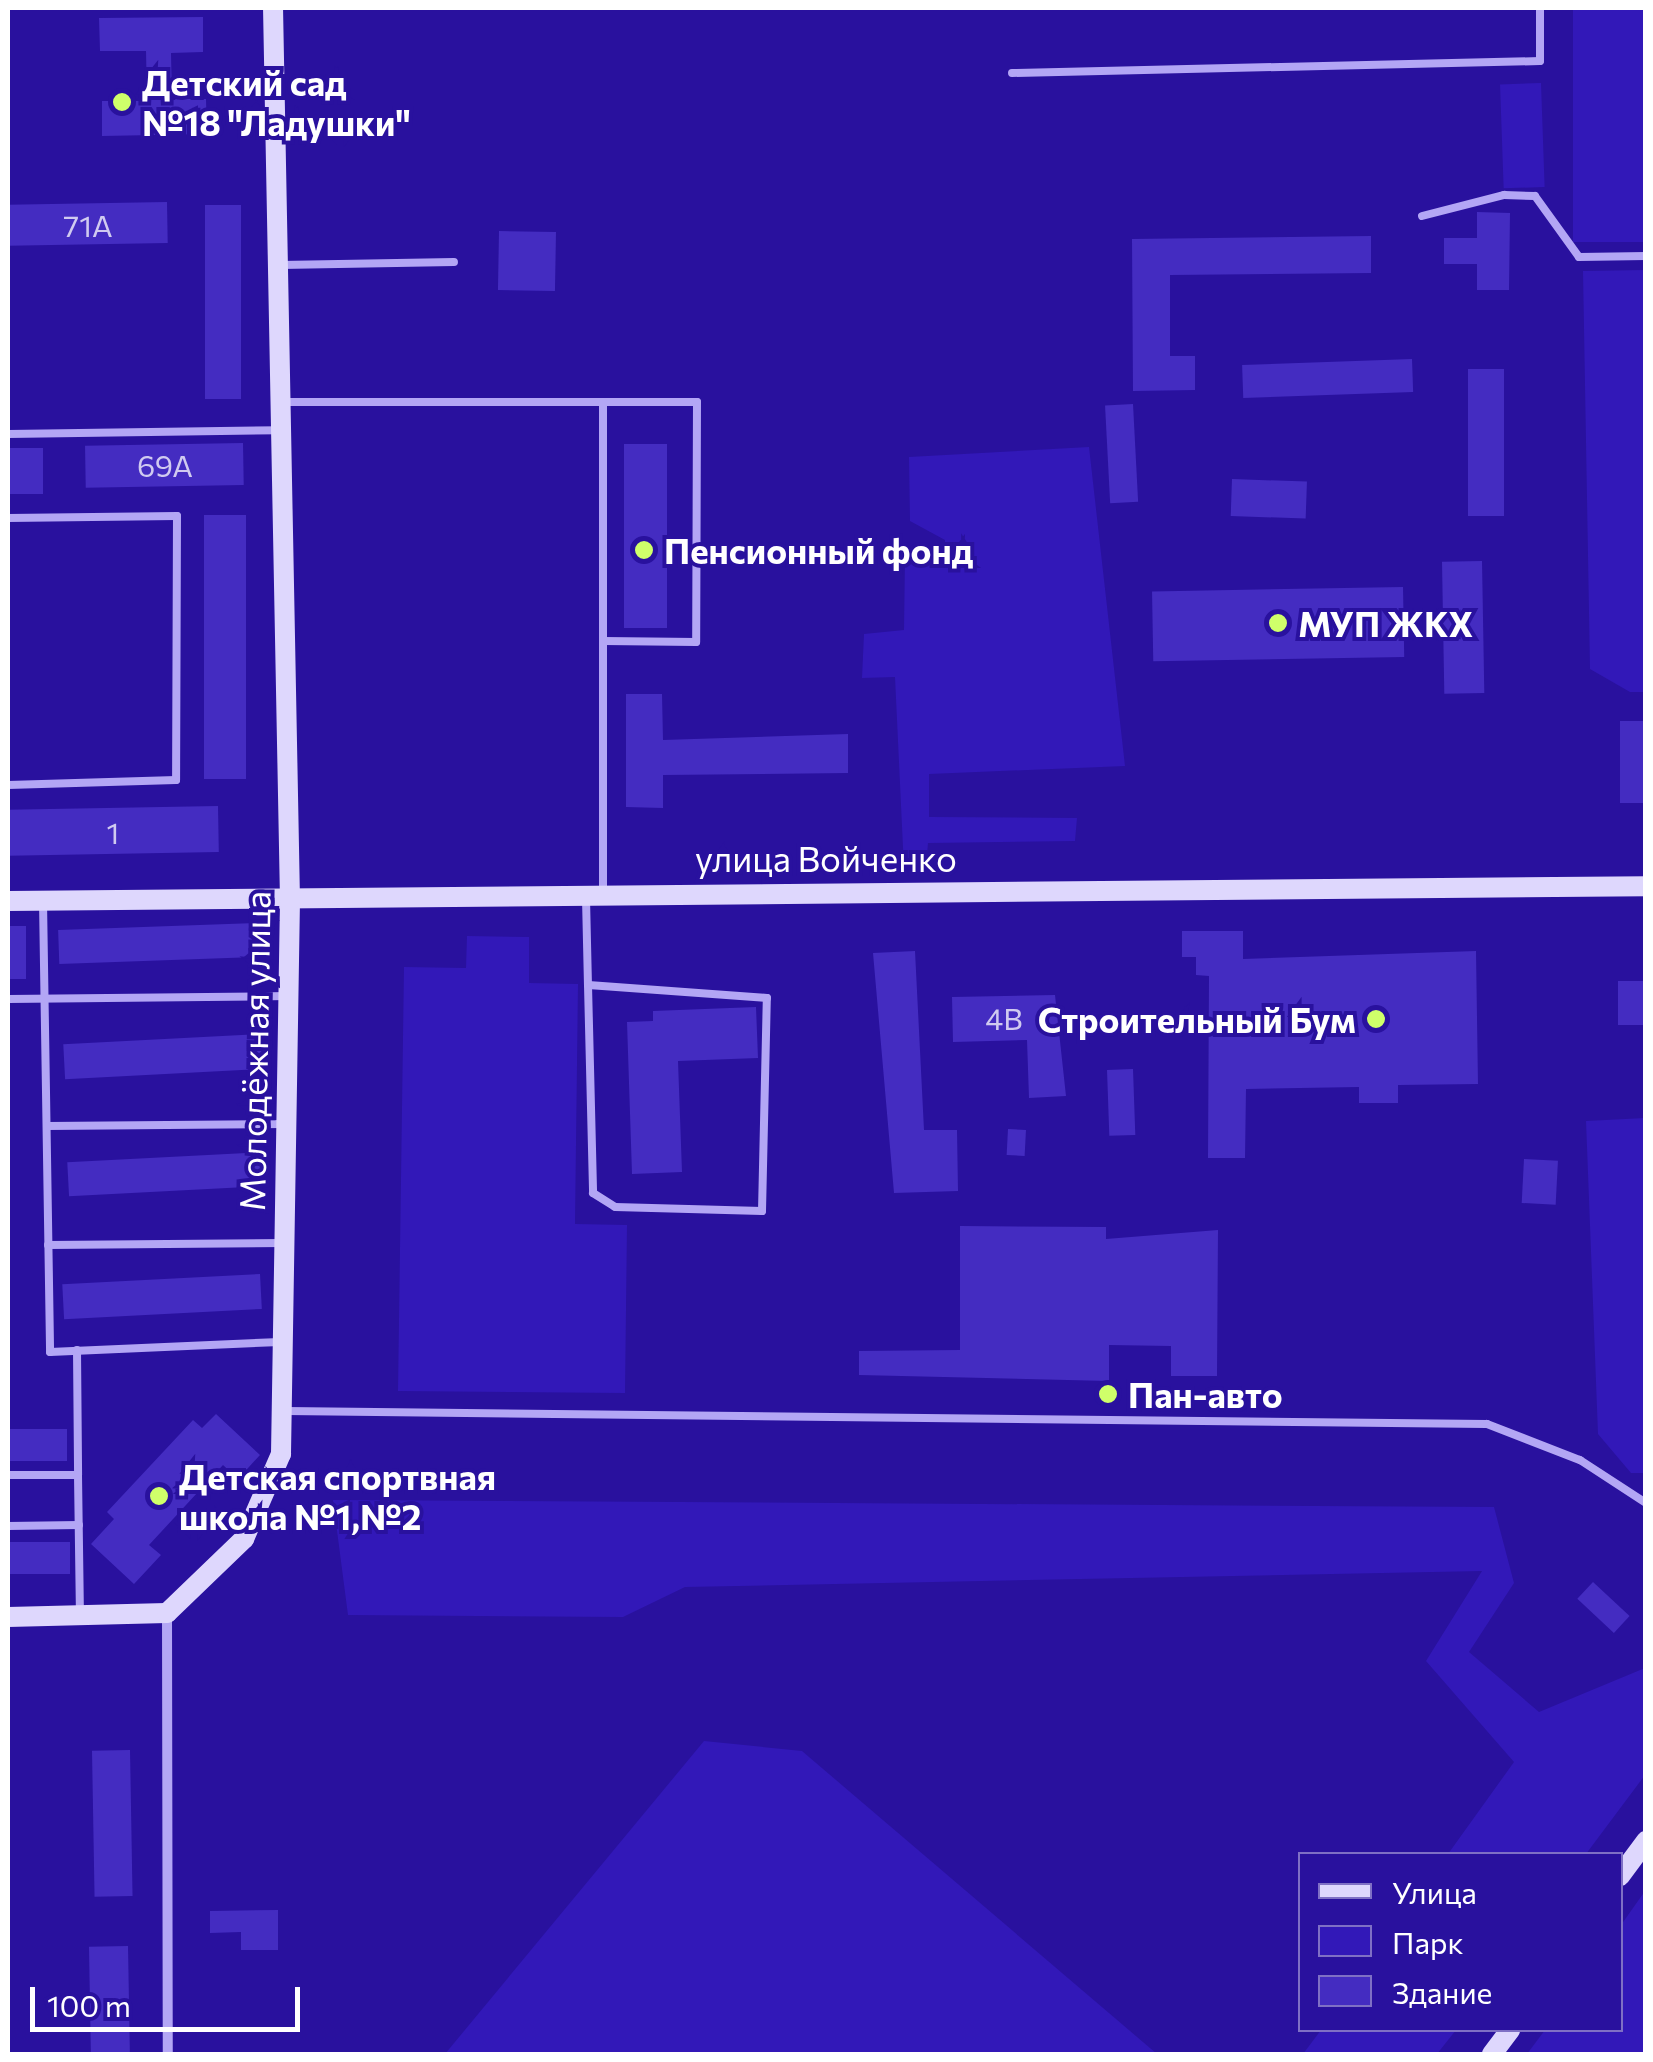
<!DOCTYPE html>
<html>
<head>
<meta charset="utf-8">
<style>
  body { margin:0 }
  #map { position:relative; width:1653px; height:2062px; overflow:hidden; background:#29119e; font-family:Commissioner,sans-serif }
  div>[style] { position:absolute }
  .green>* { inset:0; background:#3218b8; transform-origin:0 0 }
  .building>* { inset:0; background:#442cc1; transform-origin:0 0 }
  .service>* { height:8px; margin:-4px; padding:0 4px; transform-origin:4px; border-radius:4px; background:#b3a6f5 }
  .minor>* { height:10px; margin:-5px; padding:0 5px; transform-origin:5px; border-radius:5px; background:#b3a6f5 }
  .secondary>* { height:20px; margin:-10px; padding:0 10px; transform-origin:10px; border-radius:10px; background:#ded7fd }
  .dots>* { width:28px; height:28px; translate:-50% -50%; box-sizing:border-box; border:5px solid #29119e; border-radius:50% }
  span { translate:-50% -50%; white-space:nowrap; text-align:center; line-height:1.15; -webkit-text-stroke:8px #29119e; paint-order:stroke }
  .number-label { font-size:30px; color:#d0caf0 }
  .number-label span { -webkit-text-stroke-width:0 }
  .poi-label { font-size:35px; color:#fff; font-weight:700 }
  .left { translate:0 -50%; text-align:left }
  .right { translate:-100% -50%; text-align:right }
  .street-label { font-size:35px; color:#fff }
  .frame { position:absolute; inset:0; border:10px solid #fff; pointer-events:none }
  .legend { position:absolute; left:1298px; top:1852px; width:325px; height:180px; box-sizing:border-box; background:#29119e; border:2px solid #7f70c5; margin:0; padding:12px 18px; list-style:none; font-size:30px; color:#fff }
  .legend li { display:flex; align-items:center; gap:20px; height:50px }
  .legend b { width:50px; border:2px solid #7f70c5 }
  .scale { position:absolute; left:30px; top:1987px; width:270px; height:45px; box-sizing:border-box; border:5px solid #fff; border-top:0; padding-left:12px; font-size:30px; line-height:35px; white-space:nowrap; color:#fff; -webkit-text-stroke:8px #29119e; paint-order:stroke }
</style>
</head>
<body>
<div id="map">
  <div class="green">
    <i style="left:1573px;top:8px;width:72px;height:234px"></i>
    <i style="left:1541px;top:83px;width:104px;height:41px;rotate:88deg"></i>
    <i style="clip-path:polygon(1645px 270px,1646px 692px,1630px 692px,1590px 669px,1583px 271px)"></i>
    <i style="clip-path:polygon(1089px 447px,1125px 766px,929px 774px,929px 817px,1077px 818px,1075px 841px,928px 843px,926px 867px,904px 869px,895px 677px,862px 678px,864px 634px,904px 630px,905px 555px,944px 551px,945px 540px,910px 521px,909px 457px)"></i>
    <i style="clip-path:polygon(467px 936px,529px 937px,529px 983px,578px 984px,575px 1224px,627px 1225px,625px 1393px,398px 1391px,404px 967px,466px 968px)"></i>
    <i style="clip-path:polygon(1645px 1118px,1646px 1473px,1631px 1473px,1598px 1434px,1586px 1121px)"></i>
    <i style="clip-path:polygon(333px 1500px,1494px 1507px,1514px 1583px,1469px 1652px,1539px 1712px,1645px 1668px,1645px 1775px,1586px 1854px,1448px 1854px,1514px 1762px,1426px 1661px,1482px 1571px,685px 1587px,623px 1617px,348px 1615px)"></i>
    <i style="clip-path:polygon(704px 1741px,802px 1751px,1157px 2054px,445px 2054px)"></i>
    <i style="clip-path:polygon(1645px 1891px,1645px 2054px,1527px 2054px,1545px 2030px,1620px 2030px,1621px 1925px)"></i>
    <i style="clip-path:polygon(1321px 2030px,1456px 2030px,1437px 2054px,1303px 2054px)"></i>
  </div>
  <div class="building">
    <i style="clip-path:polygon(203px 17px,203px 52px,171px 53px,172px 99px,206px 99px,207px 134px,102px 136px,102px 101px,147px 101px,146px 51px,100px 51px,99px 18px)"></i>
    <i style="left:167px;top:202px;width:41px;height:159px;rotate:89deg"></i>
    <i style="left:205px;top:205px;width:36px;height:194px"></i>
    <i style="clip-path:polygon(1477px 212px,1510px 213px,1509px 290px,1477px 290px,1477px 264px,1444px 264px,1444px 238px,1477px 238px)"></i>
    <i style="left:499px;top:231px;width:57px;height:59px;rotate:1deg"></i>
    <i style="clip-path:polygon(1371px 236px,1371px 273px,1170px 275px,1170px 356px,1195px 356px,1195px 390px,1133px 391px,1132px 239px)"></i>
    <i style="left:1412px;top:359px;width:33px;height:170px;rotate:88deg"></i>
    <i style="left:1468px;top:369px;width:36px;height:147px"></i>
    <i style="left:1133px;top:404px;width:98px;height:28px;rotate:87deg"></i>
    <i style="left:243px;top:443px;width:42px;height:158px;rotate:89deg"></i>
    <i style="left:624px;top:444px;width:43px;height:184px"></i>
    <i style="left:8px;top:448px;width:35px;height:46px"></i>
    <i style="left:1232px;top:479px;width:75px;height:37px;rotate:2deg"></i>
    <i style="left:246px;top:515px;width:264px;height:42px;rotate:90deg"></i>
    <i style="left:1482px;top:561px;width:132px;height:40px;rotate:89deg"></i>
    <i style="left:1403px;top:587px;width:70px;height:251px;rotate:89deg"></i>
    <i style="clip-path:polygon(626px 694px,662px 694px,663px 740px,848px 734px,848px 773px,663px 775px,663px 808px,626px 807px)"></i>
    <i style="left:1620px;top:721px;width:26px;height:82px"></i>
    <i style="left:218px;top:806px;width:46px;height:210px;rotate:89deg"></i>
    <i style="left:257px;top:923px;width:34px;height:199px;rotate:88deg"></i>
    <i style="left:8px;top:926px;width:18px;height:53px"></i>
    <i style="clip-path:polygon(1182px 931px,1243px 931px,1243px 959px,1476px 951px,1478px 1084px,1398px 1085px,1398px 1103px,1359px 1103px,1359px 1087px,1246px 1089px,1245px 1158px,1208px 1158px,1209px 976px,1196px 975px,1196px 957px,1182px 957px)"></i>
    <i style="clip-path:polygon(915px 951px,924px 1130px,957px 1130px,958px 1191px,894px 1193px,873px 953px)"></i>
    <i style="left:1646px;top:981px;width:44px;height:28px;rotate:90deg"></i>
    <i style="clip-path:polygon(1055px 995px,1066px 1096px,1029px 1098px,1027px 1040px,953px 1042px,952px 997px)"></i>
    <i style="clip-path:polygon(756px 1007px,758px 1058px,678px 1061px,682px 1172px,632px 1174px,627px 1022px,653px 1021px,653px 1011px)"></i>
    <i style="left:261px;top:1034px;width:35px;height:198px;rotate:87deg"></i>
    <i style="left:1133px;top:1069px;width:66px;height:26px;rotate:88deg"></i>
    <i style="left:1008px;top:1129px;width:18px;height:26px;rotate:3deg"></i>
    <i style="left:265px;top:1152px;width:34px;height:198px;rotate:87deg"></i>
    <i style="left:1524px;top:1159px;width:34px;height:44px;rotate:3deg"></i>
    <i style="clip-path:polygon(960px 1226px,1106px 1227px,1106px 1239px,1218px 1230px,1217px 1376px,1171px 1376px,1171px 1346px,1109px 1345px,1109px 1381px,859px 1375px,859px 1351px,960px 1350px)"></i>
    <i style="left:260px;top:1274px;width:35px;height:198px;rotate:87deg"></i>
    <i style="clip-path:polygon(216px 1414px,260px 1455px,238px 1479px,223px 1465px,149px 1545px,161px 1555px,134px 1584px,91px 1544px,114px 1519px,107px 1512px,193px 1420px,202px 1428px)"></i>
    <i style="left:8px;top:1429px;width:59px;height:32px"></i>
    <i style="left:8px;top:1542px;width:62px;height:32px"></i>
    <i style="left:1593px;top:1582px;width:50px;height:23px;rotate:43deg"></i>
    <i style="left:130px;top:1750px;width:146px;height:38px;rotate:89deg"></i>
    <i style="clip-path:polygon(278px 1910px,278px 1950px,241px 1950px,241px 1932px,210px 1933px,210px 1911px)"></i>
    <i style="left:128px;top:1946px;width:108px;height:39px;rotate:89deg"></i>
  </div>
  <div class="service">
    <i style="left:1012px;top:73px;width:528px;rotate:-1.3deg"></i>
    <i style="left:1540px;top:61px;width:53px;rotate:-90deg"></i>
    <i style="left:1422px;top:216px;width:85px;rotate:-14.4deg"></i>
    <i style="left:1504px;top:195px;width:31px;rotate:2deg"></i>
    <i style="left:1535px;top:196px;width:75px;rotate:54.2deg"></i>
    <i style="left:1579px;top:257px;width:67px;rotate:-0.9deg"></i>
    <i style="left:281px;top:265px;width:173px;rotate:-1deg"></i>
    <i style="left:282px;top:402px;width:415px"></i>
    <i style="left:697px;top:402px;width:240px;rotate:90.2deg"></i>
    <i style="left:696px;top:642px;width:92px;rotate:-179.4deg"></i>
    <i style="left:8px;top:434px;width:270px;rotate:-0.8deg"></i>
    <i style="left:8px;top:518px;width:169px;rotate:-0.7deg"></i>
    <i style="left:177px;top:516px;width:264px;rotate:90.2deg"></i>
    <i style="left:176px;top:780px;width:168px;rotate:178.3deg"></i>
    <i style="left:603px;top:892px;width:490px;rotate:-90deg"></i>
    <i style="left:586px;top:898px;width:87px;rotate:88.7deg"></i>
    <i style="left:588px;top:985px;width:208px;rotate:88.6deg"></i>
    <i style="left:593px;top:1193px;width:26px;rotate:32deg"></i>
    <i style="left:615px;top:1207px;width:147px;rotate:1.6deg"></i>
    <i style="left:762px;top:1211px;width:213px;rotate:-88.7deg"></i>
    <i style="left:767px;top:998px;width:179px;rotate:-175.8deg"></i>
    <i style="left:43px;top:901px;width:451px;rotate:89.1deg"></i>
    <i style="left:50px;top:1352px;width:230px;rotate:-2.5deg"></i>
    <i style="left:8px;top:999px;width:280px;rotate:-0.6deg"></i>
    <i style="left:47px;top:1126px;width:239px;rotate:-0.5deg"></i>
    <i style="left:48px;top:1245px;width:236px;rotate:-0.5deg"></i>
    <i style="left:77px;top:1350px;width:125px;rotate:89.5deg"></i>
    <i style="left:286px;top:1411px;width:1201px;rotate:0.62deg"></i>
    <i style="left:1487px;top:1424px;width:100px;rotate:21.2deg"></i>
    <i style="left:1580px;top:1460px;width:79px;rotate:33.1deg"></i>
    <i style="left:8px;top:1475px;width:70px"></i>
    <i style="left:78px;top:1475px;width:140px;rotate:89.2deg"></i>
    <i style="left:8px;top:1526px;width:71px;rotate:-0.8deg"></i>
  </div>
  <div class="minor">
    <i style="left:167px;top:1613px;width:441px;rotate:89.9deg"></i>
  </div>
  <div class="secondary">
    <i style="left:8px;top:901px;width:1638px;rotate:-0.52deg"></i>
    <i style="left:8px;top:1617px;width:159px;rotate:-1.4deg"></i>
    <i style="left:167px;top:1613px;width:107px;rotate:-43.9deg"></i>
    <i style="left:244px;top:1539px;width:93px;rotate:-66.5deg"></i>
    <i style="left:281px;top:1454px;width:554px;rotate:-89.07deg"></i>
    <i style="left:290px;top:900px;width:892px;rotate:-91.09deg"></i>
    <i style="left:1620px;top:1876px;width:44px;rotate:-53.4deg"></i>
    <i style="left:1492px;top:2054px;width:30px;rotate:-53deg"></i>
  </div>
  <div class="dots">
    <i style="left:122px;top:102px;background:#cfff6a"></i>
    <i style="left:644px;top:550px;background:#cfff6a"></i>
    <i style="left:1278px;top:623px;background:#cfff6a"></i>
    <i style="left:1376px;top:1019px;background:#cfff6a"></i>
    <i style="left:1108px;top:1394px;background:#cfff6a"></i>
    <i style="left:159px;top:1496px;background:#cfff6a"></i>
  </div>
  <div class="number-label">
    <span style="left:88px;top:225px">71А</span>
    <span style="left:165px;top:465px">69А</span>
    <span style="left:113px;top:832px">1</span>
    <span style="left:1004px;top:1018px">4В</span>
  </div>
  <div class="poi-label">
    <span class="left" style="left:142px;top:102px">Детский сад<br>№18 "Ладушки"</span>
    <span class="left" style="left:664px;top:550px">Пенсионный фонд</span>
    <span class="left" style="left:1298px;top:623px">МУП ЖКХ</span>
    <span class="right" style="left:1356px;top:1019px">Строительный Бум</span>
    <span class="left" style="left:1128px;top:1394px">Пан-авто</span>
    <span class="left" style="left:179px;top:1496px">Детская спортвная<br>школа №1,№2</span>
  </div>
  <div class="street-label">
    <span style="left:826px;top:858px">улица Войченко</span>
    <span style="left:254px;top:1051px;rotate:-89deg">Молодёжная улица</span>
  </div>
  <div class="frame"></div>
  <ul class="legend">
  <li><b style="height:12px;background:#ded7fd"></b>Улица</li>
  <li><b style="height:28px;background:#3218b8"></b>Парк</li>
  <li><b style="height:28px;background:#442cc1"></b>Здание</li>
  </ul>
  <div class="scale">100 m</div>
</div>
</body>
</html>
